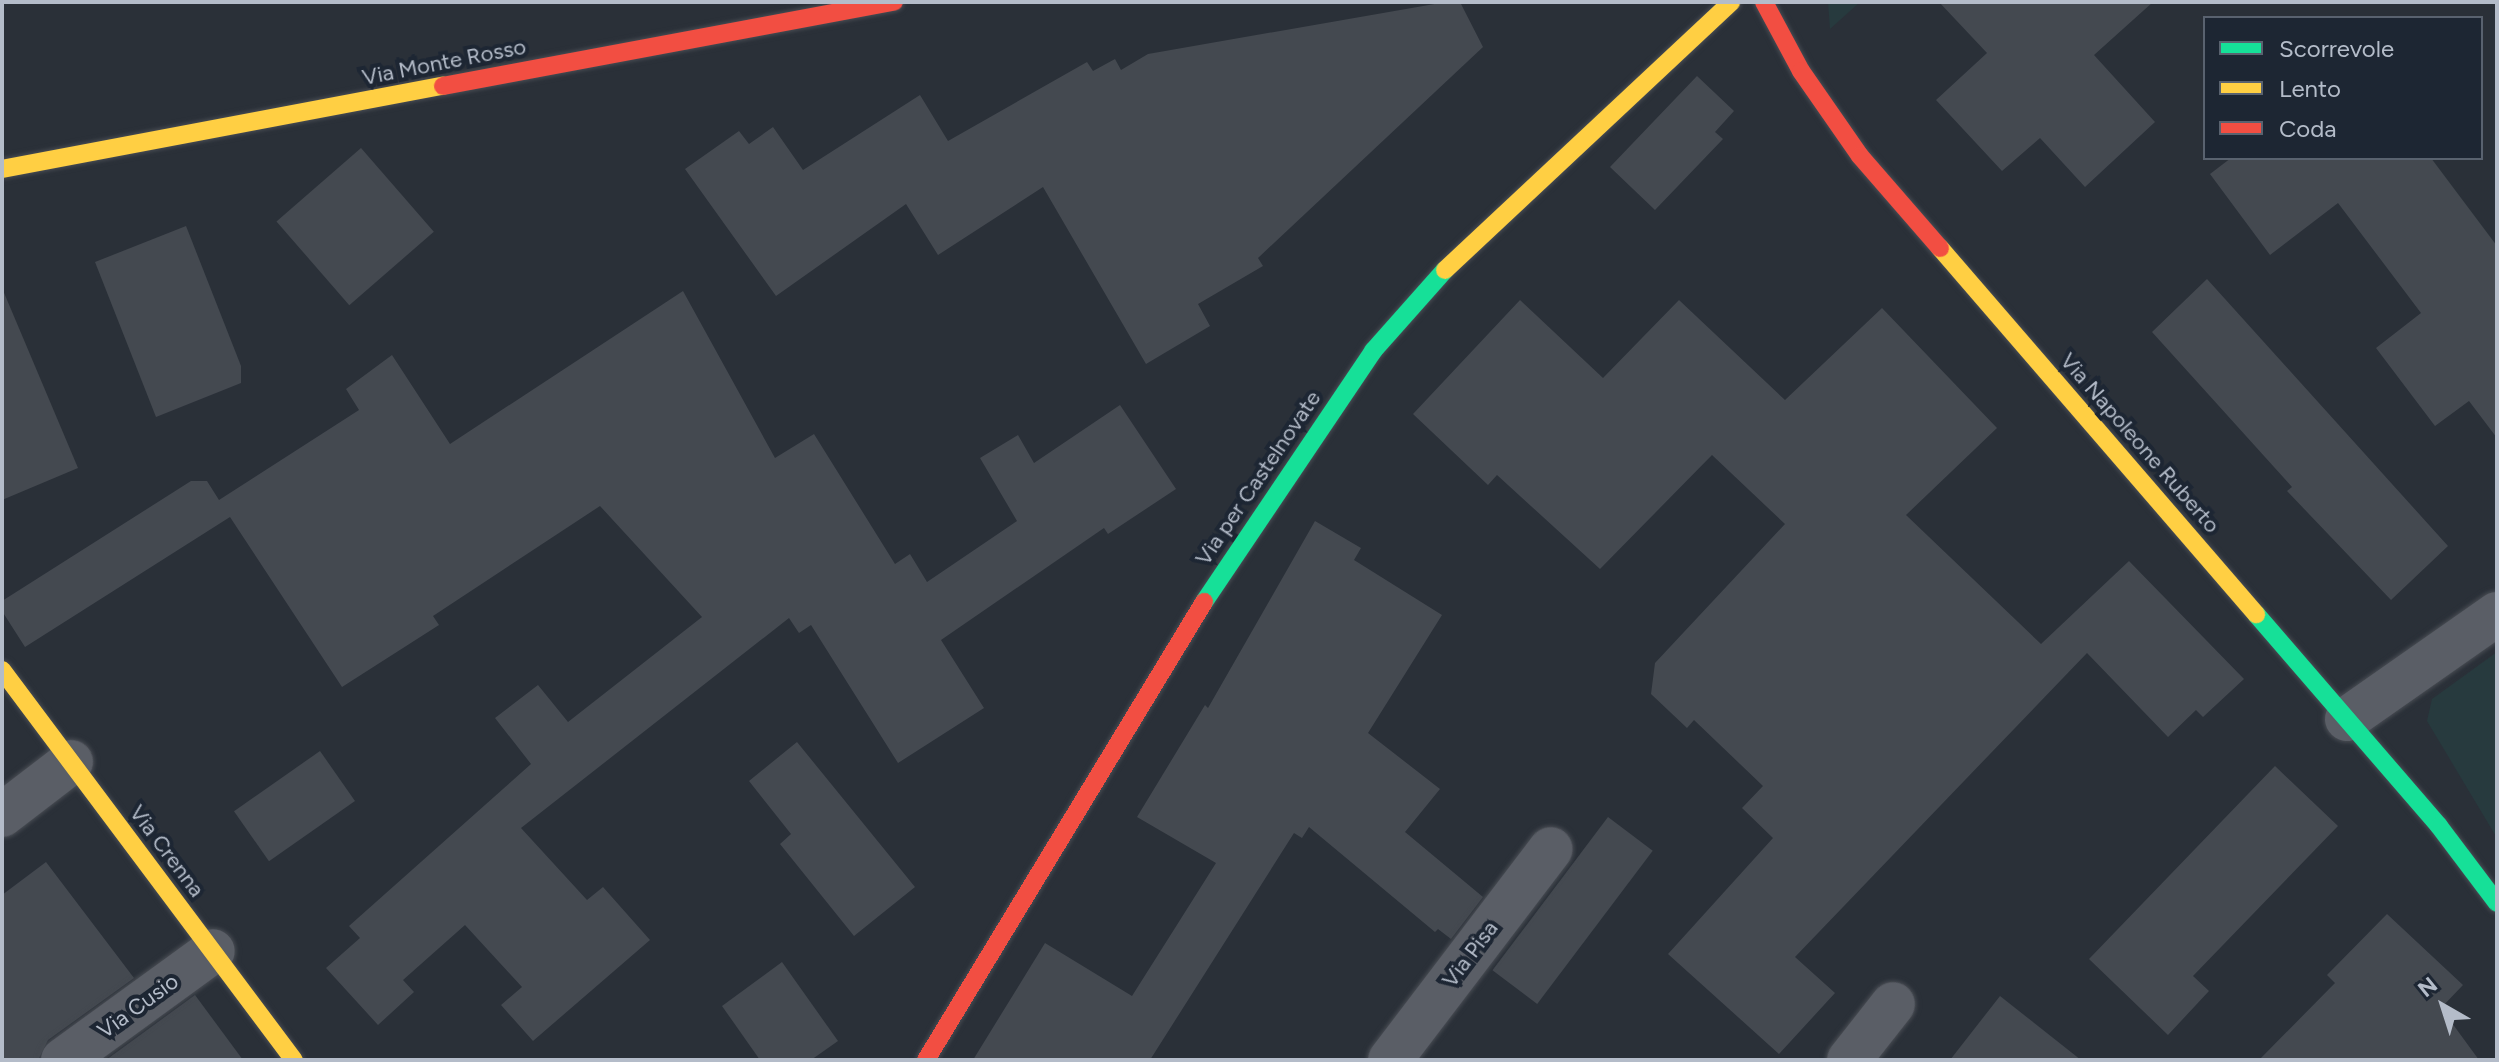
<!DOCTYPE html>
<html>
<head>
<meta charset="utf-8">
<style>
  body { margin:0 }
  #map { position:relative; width:2499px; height:1062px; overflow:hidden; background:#2a3038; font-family:Figtree,sans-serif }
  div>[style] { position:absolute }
  .green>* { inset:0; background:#273a3e }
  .building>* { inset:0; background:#444950; transform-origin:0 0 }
  .roads { filter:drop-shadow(0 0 2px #484c53) drop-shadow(0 0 2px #484c53) }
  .street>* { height:44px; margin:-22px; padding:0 22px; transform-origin:22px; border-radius:22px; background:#5a5e66 }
  .fast>* { height:18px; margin:-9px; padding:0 9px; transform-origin:9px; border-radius:9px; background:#16e098 }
  .slow>* { height:18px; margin:-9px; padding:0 9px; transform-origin:9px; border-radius:9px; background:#ffcf43 }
  .jam>* { height:18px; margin:-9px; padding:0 9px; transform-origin:9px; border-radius:9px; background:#f24e42 }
  span { translate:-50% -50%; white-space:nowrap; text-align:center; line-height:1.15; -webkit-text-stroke:8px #1d2633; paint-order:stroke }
  .street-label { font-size:22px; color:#b4bcc9 }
  .frame { position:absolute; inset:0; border:4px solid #b4bcc9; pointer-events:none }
  .legend { position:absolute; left:2203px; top:16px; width:280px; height:144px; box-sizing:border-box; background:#1d2633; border:2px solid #59626f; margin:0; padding:10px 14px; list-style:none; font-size:24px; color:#b4bcc9 }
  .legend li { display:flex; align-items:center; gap:16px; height:40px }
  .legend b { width:40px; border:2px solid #59626f }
  .north { position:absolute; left:2403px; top:966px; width:80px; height:80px; -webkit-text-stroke:6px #1d2633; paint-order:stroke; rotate:321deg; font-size:22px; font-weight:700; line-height:32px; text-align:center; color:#b4bcc9 }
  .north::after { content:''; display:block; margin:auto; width:28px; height:36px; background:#b4bcc9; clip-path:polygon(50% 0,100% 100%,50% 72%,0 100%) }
</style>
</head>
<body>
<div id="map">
  <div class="green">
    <i style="clip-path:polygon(1828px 2px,1860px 2px,1830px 29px)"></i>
    <i style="clip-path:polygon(2497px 652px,2497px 838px,2427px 721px,2432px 699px)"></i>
  </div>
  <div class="building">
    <i style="clip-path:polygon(1446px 2px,1460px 2px,1483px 47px,1258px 258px,1263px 266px,1198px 304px,1210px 326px,1146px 364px,1043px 187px,938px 255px,906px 204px,776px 296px,685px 169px,739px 131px,749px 144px,773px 127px,803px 170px,920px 95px,948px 141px,1087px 62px,1093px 71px,1115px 59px,1121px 70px,1148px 54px)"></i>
    <i style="clip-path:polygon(1939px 2px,2153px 2px,2094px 55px,2155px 122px,2085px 187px,2040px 138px,2002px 171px,1936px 100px,1987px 53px)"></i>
    <i style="clip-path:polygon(1697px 76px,1734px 111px,1715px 132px,1723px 139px,1655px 210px,1610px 167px)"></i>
    <i style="left:361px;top:148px;width:111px;height:112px;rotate:49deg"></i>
    <i style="clip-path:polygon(2231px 158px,2431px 158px,2497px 246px,2497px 438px,2469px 401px,2435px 426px,2376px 348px,2421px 313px,2338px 203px,2270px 255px,2210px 174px)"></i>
    <i style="clip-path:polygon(186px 226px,241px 366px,241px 383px,156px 417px,95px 262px)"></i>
    <i style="clip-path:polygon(2207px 279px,2448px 546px,2391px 600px,2287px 491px,2292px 487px,2152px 332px)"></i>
    <i style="clip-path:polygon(2px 288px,78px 468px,2px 500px)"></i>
    <i style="clip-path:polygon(683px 291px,775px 458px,814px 434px,895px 564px,910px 554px,927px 582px,1017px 521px,980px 458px,1018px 435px,1034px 463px,1120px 405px,1176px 489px,1108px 534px,1104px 528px,941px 640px,984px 708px,898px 763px,811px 625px,799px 633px,789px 618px,521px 828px,587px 900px,603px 887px,650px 940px,533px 1041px,501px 1005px,522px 987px,465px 925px,403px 980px,414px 992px,378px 1025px,326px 968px,360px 938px,349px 926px,531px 764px,495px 718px,538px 685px,568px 722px,702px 617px,600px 506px,433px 616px,439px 625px,342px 687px,230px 517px,25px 647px,2px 611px,2px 601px,191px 481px,207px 481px,219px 500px,359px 410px,346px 389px,392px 355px,450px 444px)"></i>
    <i style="clip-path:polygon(1520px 300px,1603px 378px,1679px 300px,1785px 400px,1882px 308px,1997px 428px,1906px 515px,2041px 644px,2129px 561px,2244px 679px,2203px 717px,2196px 710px,2168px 737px,2087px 653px,1795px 957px,1835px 993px,1779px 1054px,1668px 954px,1773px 838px,1742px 808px,1763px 786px,1694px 720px,1687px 728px,1651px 694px,1655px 663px,1785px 524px,1712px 455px,1600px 569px,1497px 475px,1488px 485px,1413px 414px)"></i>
    <i style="clip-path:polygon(1315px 521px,1361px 548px,1354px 560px,1442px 615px,1368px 733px,1440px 789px,1405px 832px,1483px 897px,1451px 939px,1438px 929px,1435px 932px,1309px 827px,1302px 838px,1294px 833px,1150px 1060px,973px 1060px,1045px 943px,1132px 996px,1175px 928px,1216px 863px,1137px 817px,1205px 705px,1208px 708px)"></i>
    <i style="clip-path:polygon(797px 742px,915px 887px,854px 936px,780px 844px,791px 834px,749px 781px)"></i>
    <i style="left:320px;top:751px;width:61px;height:105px;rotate:55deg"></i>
    <i style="clip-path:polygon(2275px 766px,2338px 826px,2193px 976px,2209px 991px,2168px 1035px,2089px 959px)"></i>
    <i style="left:1608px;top:817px;width:56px;height:192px;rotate:37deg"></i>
    <i style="clip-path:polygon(46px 862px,134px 978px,48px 1040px,38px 1060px,2px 1060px,2px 895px)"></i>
    <i style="clip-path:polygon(2387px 914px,2463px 985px,2441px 1008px,2479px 1060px,2259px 1060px,2335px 983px,2327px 975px)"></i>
    <i style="clip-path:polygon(782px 962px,838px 1041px,811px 1060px,760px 1060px,722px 1006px)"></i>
    <i style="clip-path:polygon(195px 995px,243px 1060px,106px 1060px)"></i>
    <i style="clip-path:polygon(2000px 996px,2081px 1060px,1950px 1060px)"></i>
  </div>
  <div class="roads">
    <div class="street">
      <i style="left:2347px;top:719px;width:183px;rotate:-35deg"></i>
      <i style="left:2px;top:815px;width:87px;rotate:-37.5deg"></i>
      <i style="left:63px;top:1060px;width:185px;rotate:-36deg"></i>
      <i style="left:1390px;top:1060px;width:265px;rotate:-52.7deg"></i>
      <i style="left:1849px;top:1060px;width:71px;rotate:-51.8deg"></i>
    </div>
    <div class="fast">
      <i style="left:1204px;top:602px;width:303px;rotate:-56deg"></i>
      <i style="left:1373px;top:351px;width:108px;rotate:-48.4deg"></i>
      <i style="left:2256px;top:614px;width:280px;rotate:49.2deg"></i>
      <i style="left:2439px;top:826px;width:96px;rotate:53deg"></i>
    </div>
    <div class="slow">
      <i style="left:2px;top:169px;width:449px;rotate:-10.7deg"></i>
      <i style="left:1940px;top:248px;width:484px;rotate:49.2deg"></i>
      <i style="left:1445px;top:270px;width:392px;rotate:-43.1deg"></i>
      <i style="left:2px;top:670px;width:487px;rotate:53.2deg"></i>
    </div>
    <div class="jam">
      <i style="left:1764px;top:2px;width:78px;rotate:61.8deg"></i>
      <i style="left:1801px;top:71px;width:103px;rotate:55.2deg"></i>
      <i style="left:1860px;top:156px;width:122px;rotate:49deg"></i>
      <i style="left:443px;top:86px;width:459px;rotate:-10.6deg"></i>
      <i style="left:926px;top:1060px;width:536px;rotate:-58.74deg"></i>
    </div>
  </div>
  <div class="street-label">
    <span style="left:444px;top:62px;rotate:-11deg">Via Monte Rosso</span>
    <span style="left:2140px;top:443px;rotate:49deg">Via Napoleone Ruberto</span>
    <span style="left:1258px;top:478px;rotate:-56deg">Via per Castelnovate</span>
    <span style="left:167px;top:851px;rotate:53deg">Via Crenna</span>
    <span style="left:1470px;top:954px;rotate:-53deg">Via Pisa</span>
    <span style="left:138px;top:1006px;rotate:-36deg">Via Cusio</span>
  </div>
  <div class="frame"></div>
  <ul class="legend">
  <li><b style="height:10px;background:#16e098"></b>Scorrevole</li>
  <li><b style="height:10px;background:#ffcf43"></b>Lento</li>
  <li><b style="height:10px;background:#f24e42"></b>Coda</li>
  </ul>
  <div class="north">N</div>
</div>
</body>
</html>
